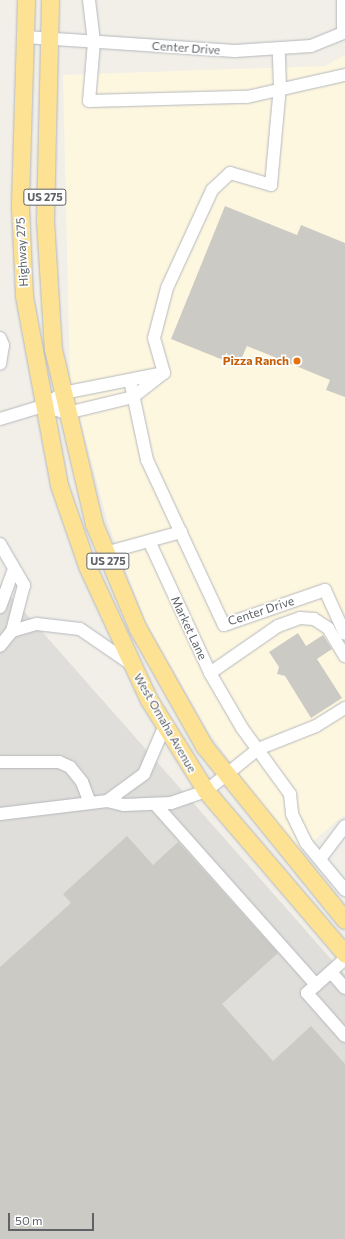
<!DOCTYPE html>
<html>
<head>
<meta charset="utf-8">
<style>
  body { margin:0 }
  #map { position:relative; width:345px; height:1239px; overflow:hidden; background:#f1efe8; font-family:Commissioner,sans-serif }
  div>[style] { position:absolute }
  .commercial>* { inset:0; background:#fef7e0 }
  .industrial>* { inset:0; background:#e0deda }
  .building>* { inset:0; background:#cccac5 }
  .roads { filter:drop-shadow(0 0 1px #b5b8bc) drop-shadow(0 0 1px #b5b8bc) }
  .minor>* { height:12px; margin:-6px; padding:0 6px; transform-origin:6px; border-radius:6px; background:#fff }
  .highway>* { height:17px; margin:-8.5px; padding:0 8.5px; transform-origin:8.5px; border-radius:8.5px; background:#fde293 }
  .dots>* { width:11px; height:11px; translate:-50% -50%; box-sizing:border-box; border:2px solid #fff; border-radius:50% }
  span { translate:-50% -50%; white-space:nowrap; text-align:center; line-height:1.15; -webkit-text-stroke:3.5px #fff; paint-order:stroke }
  .shield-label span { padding:1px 3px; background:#fff; border:1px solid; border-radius:3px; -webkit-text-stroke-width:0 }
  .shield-label { font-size:11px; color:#5f6368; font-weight:700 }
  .street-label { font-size:12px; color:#5f6368 }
  .food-label { font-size:12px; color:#c56008; font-weight:700 }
  .right { translate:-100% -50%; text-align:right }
  .scale { position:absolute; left:8px; top:1213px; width:86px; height:18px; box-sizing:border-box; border:2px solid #5f6368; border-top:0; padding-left:5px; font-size:12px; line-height:14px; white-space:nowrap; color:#5f6368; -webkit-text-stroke:3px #fff; paint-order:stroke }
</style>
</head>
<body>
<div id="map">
  <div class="commercial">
    <i style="clip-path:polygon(345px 55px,345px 814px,298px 854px,209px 732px,146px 623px,108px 523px,70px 382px,63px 75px,325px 66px)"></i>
  </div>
  <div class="industrial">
    <i style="clip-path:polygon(0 584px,345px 975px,345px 1239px,0 1239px)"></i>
  </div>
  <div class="building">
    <i style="clip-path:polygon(225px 206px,297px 235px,301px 225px,345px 243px,345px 397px,326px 390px,330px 380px,247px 346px,238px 366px,171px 339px)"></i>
    <i style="clip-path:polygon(298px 633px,306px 646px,323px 635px,332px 649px,317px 659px,342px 698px,311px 718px,285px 676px,277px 674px,279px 667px,269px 652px)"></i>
    <i style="clip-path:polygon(127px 836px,153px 865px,178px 842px,278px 953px,222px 1004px,273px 1061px,311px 1026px,345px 1064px,345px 1239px,0 1239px,0 967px,71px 903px,63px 894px)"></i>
  </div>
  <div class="roads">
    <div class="minor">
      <i style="left:89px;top:0;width:42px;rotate:83.2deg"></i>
      <i style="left:94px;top:42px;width:59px;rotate:94.8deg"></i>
      <i style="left:89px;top:101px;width:158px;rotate:-1.5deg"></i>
      <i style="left:247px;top:97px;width:100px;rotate:-12.7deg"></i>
      <i style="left:343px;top:0;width:32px;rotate:90deg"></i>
      <i style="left:25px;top:37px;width:210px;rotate:3.8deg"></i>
      <i style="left:235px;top:51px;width:76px;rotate:-3.8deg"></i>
      <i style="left:311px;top:46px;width:37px;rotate:-22deg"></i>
      <i style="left:0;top:338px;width:8px;rotate:67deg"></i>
      <i style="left:3px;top:345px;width:19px;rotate:99deg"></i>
      <i style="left:164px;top:373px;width:36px;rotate:-106deg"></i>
      <i style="left:154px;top:338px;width:52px;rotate:-75.4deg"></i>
      <i style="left:167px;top:288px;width:108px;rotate:-65.3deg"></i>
      <i style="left:212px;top:190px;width:25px;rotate:-43deg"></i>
      <i style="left:230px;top:173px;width:43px;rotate:16.3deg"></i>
      <i style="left:271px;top:185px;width:98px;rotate:-84.8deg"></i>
      <i style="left:280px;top:87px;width:38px;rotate:-92deg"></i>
      <i style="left:130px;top:380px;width:82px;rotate:78deg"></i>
      <i style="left:147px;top:460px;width:182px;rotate:65deg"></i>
      <i style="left:224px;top:625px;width:107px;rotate:-19.1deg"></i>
      <i style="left:325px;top:590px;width:48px;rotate:65.6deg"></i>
      <i style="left:43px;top:406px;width:25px;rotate:16deg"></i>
      <i style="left:67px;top:413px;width:68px;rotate:-13.6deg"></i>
      <i style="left:133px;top:397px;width:36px;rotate:-38deg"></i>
      <i style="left:0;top:419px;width:45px;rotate:-16.8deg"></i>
      <i style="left:43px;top:406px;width:24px;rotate:-33deg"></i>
      <i style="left:63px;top:393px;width:103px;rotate:-11.2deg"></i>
      <i style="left:150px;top:543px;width:143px;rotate:65.2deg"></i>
      <i style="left:210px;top:673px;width:64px;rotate:59.8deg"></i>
      <i style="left:242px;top:728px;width:82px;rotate:54deg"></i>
      <i style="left:290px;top:794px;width:20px;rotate:84deg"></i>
      <i style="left:292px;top:814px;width:32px;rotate:64deg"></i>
      <i style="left:306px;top:843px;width:61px;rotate:50.3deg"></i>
      <i style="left:0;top:544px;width:48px;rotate:59.7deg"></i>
      <i style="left:24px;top:585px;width:48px;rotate:104.6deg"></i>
      <i style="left:12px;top:631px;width:19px;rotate:129deg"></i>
      <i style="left:105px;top:553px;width:79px;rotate:-15.4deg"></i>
      <i style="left:0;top:607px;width:40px;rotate:-69.8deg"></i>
      <i style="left:12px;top:631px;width:26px;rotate:-16deg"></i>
      <i style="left:37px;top:624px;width:43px;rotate:6.6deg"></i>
      <i style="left:80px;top:629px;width:62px;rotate:34.5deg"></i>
      <i style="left:210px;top:673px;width:83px;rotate:-34.7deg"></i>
      <i style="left:278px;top:626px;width:23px;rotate:-20deg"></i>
      <i style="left:300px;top:618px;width:14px;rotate:4deg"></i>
      <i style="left:314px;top:619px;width:17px;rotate:33deg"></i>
      <i style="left:328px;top:628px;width:33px;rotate:59deg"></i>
      <i style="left:0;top:762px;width:59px"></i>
      <i style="left:59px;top:762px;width:12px;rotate:24deg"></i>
      <i style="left:70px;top:767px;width:19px;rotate:51deg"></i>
      <i style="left:82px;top:782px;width:22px;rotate:69deg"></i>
      <i style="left:107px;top:801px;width:46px;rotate:-36.1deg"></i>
      <i style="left:144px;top:774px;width:53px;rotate:-66.8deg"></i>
      <i style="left:155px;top:804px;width:242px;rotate:48.3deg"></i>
      <i style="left:0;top:814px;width:108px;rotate:-6.9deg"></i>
      <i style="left:107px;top:801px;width:17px;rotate:13deg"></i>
      <i style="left:124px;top:805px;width:47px;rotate:-2.4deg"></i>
      <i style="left:171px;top:803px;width:37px;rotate:-19deg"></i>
      <i style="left:206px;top:791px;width:67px;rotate:-38.9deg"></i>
      <i style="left:258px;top:749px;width:62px;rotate:-21.6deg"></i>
      <i style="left:316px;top:726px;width:34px;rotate:-32deg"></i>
      <i style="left:320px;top:859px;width:41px;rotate:-52.9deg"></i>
      <i style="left:345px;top:959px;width:51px;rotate:138.2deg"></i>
      <i style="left:307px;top:993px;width:57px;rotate:48.5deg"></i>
      <i style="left:331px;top:972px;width:21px;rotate:49deg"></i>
    </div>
    <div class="highway">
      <i style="left:26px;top:0;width:207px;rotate:91.7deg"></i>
      <i style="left:20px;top:207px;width:89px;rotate:87.4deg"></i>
      <i style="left:24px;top:296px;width:192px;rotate:79.5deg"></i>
      <i style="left:59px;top:485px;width:86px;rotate:70.9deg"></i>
      <i style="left:87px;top:566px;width:148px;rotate:65.2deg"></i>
      <i style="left:149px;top:700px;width:107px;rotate:57.9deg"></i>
      <i style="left:206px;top:791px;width:214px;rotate:49.5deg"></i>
      <i style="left:50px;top:0;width:220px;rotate:91.3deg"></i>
      <i style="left:45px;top:220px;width:129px;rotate:86.5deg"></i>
      <i style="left:53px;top:349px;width:180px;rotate:76.8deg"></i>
      <i style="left:94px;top:524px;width:112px;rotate:67.3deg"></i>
      <i style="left:137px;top:627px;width:137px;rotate:60.6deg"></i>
      <i style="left:204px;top:746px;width:224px;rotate:51deg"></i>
    </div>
  </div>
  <div class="dots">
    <i style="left:297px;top:361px;background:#e8710a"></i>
  </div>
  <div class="shield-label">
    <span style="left:45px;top:197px">US 275</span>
    <span style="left:108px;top:561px">US 275</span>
  </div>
  <div class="street-label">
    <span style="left:186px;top:48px;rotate:4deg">Center Drive</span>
    <span style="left:22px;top:252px;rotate:-93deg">Highway 275</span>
    <span style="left:261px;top:611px;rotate:-18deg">Center Drive</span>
    <span style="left:189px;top:628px;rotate:65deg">Market Lane</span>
    <span style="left:165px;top:723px;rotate:60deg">West Omaha Avenue</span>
  </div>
  <div class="food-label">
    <span class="right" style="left:289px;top:361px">Pizza Ranch</span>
  </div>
  <div class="scale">50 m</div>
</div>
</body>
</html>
